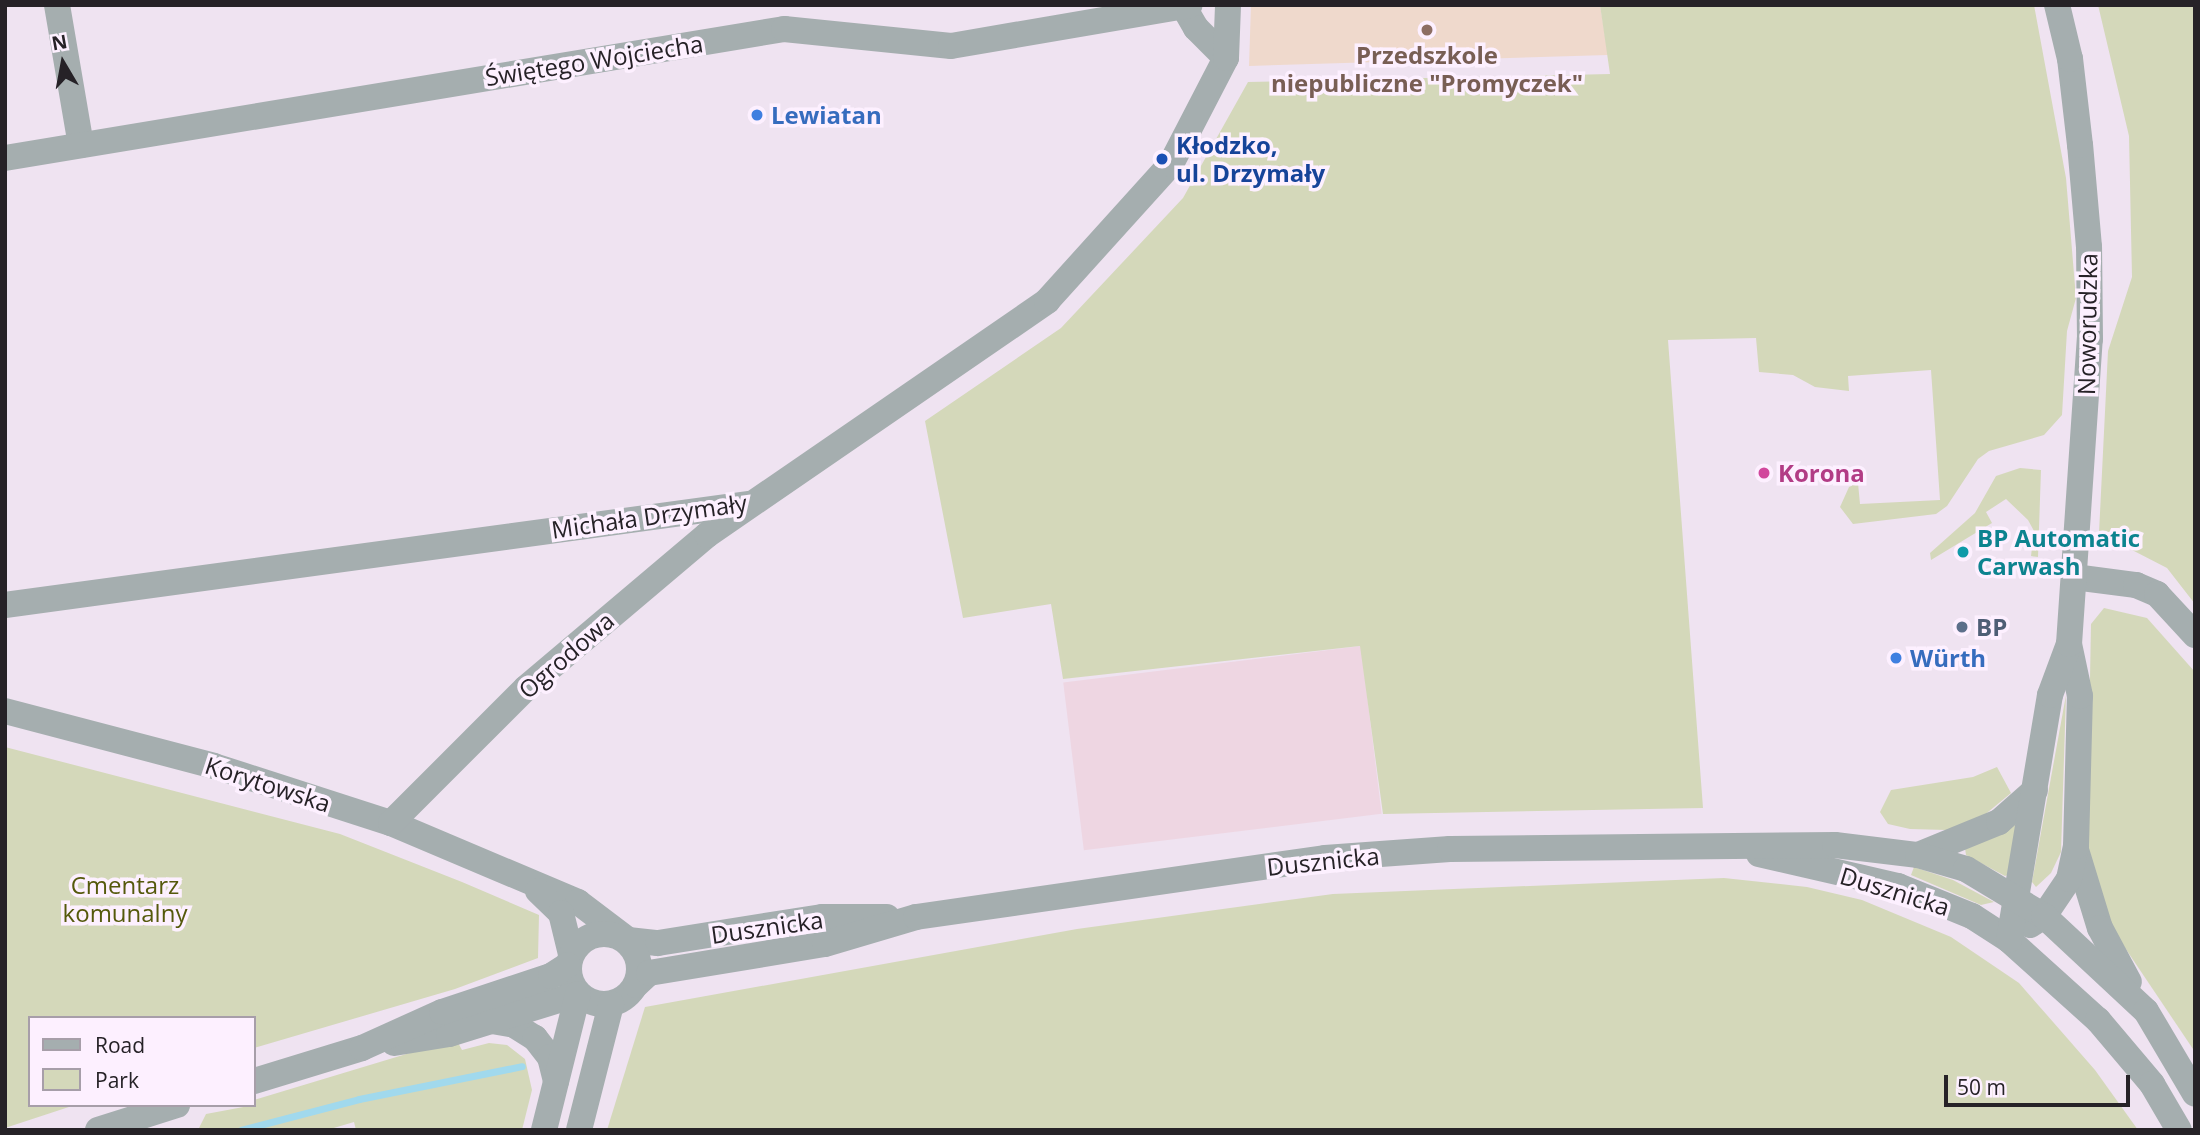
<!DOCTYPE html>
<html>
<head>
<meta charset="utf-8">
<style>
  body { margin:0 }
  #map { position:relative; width:2200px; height:1135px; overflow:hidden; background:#efe3f1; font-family:"Open Sans",sans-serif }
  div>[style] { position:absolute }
  .commercial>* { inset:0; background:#eed6e2; transform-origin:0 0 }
  .education>* { inset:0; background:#efd9cc }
  .green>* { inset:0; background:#d4d8ba }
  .stream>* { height:7px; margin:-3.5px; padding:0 3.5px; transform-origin:3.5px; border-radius:3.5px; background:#a1d9ed }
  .minor>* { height:26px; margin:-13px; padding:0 13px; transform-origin:13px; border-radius:13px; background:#a5aeaf }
  .minor>.ring { margin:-13px; padding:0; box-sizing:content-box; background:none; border:26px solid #a5aeaf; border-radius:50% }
  .dots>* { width:19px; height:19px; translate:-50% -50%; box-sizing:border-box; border:4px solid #fdf0ff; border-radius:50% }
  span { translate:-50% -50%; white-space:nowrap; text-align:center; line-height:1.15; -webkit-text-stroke:7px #fdf0ff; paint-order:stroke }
  .education-label { font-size:24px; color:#785e54; font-weight:700 }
  .street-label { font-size:24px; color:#262227 }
  .shop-label { font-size:24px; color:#366cbe; font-weight:700 }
  .left { translate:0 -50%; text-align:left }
  .transit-label { font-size:24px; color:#164399; font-weight:700 }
  .hotel-label { font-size:24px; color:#b23c85; font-weight:700 }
  .culture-label { font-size:24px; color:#0d838f; font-weight:700 }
  .service-label { font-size:24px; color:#4e5e75; font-weight:700 }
  .park-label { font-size:24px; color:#55590c }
  .frame { position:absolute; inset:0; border:7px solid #262227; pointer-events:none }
  .legend { position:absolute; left:28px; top:1016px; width:228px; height:91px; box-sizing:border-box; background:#fdf0ff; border:2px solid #a79ea9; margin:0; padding:9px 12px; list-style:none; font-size:21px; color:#262227 }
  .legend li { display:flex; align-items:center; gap:14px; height:35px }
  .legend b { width:35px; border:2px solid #a79ea9 }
  .north { position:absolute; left:28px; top:28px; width:70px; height:70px; -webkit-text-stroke:5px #fdf0ff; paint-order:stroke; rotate:350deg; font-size:19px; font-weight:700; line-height:28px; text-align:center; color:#262227 }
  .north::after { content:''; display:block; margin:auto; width:24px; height:32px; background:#262227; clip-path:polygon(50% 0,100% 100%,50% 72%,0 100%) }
  .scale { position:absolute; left:1944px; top:1075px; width:186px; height:32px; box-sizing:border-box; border:4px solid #262227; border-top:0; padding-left:9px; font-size:21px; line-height:24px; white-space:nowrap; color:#262227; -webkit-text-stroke:5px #fdf0ff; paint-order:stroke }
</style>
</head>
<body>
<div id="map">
  <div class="commercial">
    <i style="left:1361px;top:646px;width:169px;height:300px;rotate:83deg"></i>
  </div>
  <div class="education">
    <i style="clip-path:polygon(1251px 5px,1600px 5px,1608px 55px,1249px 66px)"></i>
  </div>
  <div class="green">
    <i style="clip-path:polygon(1600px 5px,2034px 5px,2066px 178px,2076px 298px,2067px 331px,2062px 415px,2044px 435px,1989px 451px,1978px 459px,1947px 506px,1936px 514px,1853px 524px,1840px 507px,1849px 487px,1858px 483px,1860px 504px,1940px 500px,1931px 370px,1848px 376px,1849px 391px,1815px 387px,1793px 375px,1759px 372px,1756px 338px,1668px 340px,1703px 808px,1383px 814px,1360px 646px,1063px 679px,1051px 604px,963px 618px,925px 421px,1061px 328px,1183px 198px,1248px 82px,1610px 74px)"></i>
    <i style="clip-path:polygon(2098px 5px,2195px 5px,2195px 604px,2167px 568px,2099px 533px,2108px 351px,2132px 277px,2129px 136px)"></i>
    <i style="clip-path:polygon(2020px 468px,2041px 470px,2038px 557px,2031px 556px,2034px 531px,2028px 520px,2006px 499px,1986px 512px,1992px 523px,1931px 560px,1930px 553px,1975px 513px,1996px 476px)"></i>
    <i style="clip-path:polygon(2104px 608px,2147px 618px,2195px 672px,2195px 1052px,2109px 924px,2087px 844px,2091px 624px)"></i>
    <i style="clip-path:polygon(2066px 695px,2061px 852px,2051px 873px,2036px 887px,2032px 882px)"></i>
    <i style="clip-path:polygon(5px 747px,340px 834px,462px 882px,539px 915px,538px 958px,455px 989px,254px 1048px,254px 1018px,30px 1018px,30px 1105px,75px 1105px,5px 1128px)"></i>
    <i style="clip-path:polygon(1997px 767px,2011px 793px,1982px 817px,1947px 830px,1910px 829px,1888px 824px,1880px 812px,1891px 790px,1973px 777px)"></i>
    <i style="clip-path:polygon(2012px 824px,2019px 827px,2010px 874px,2005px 876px,1966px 855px,1965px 848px)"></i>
    <i style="clip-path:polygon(1914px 867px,1953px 880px,1994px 902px,1981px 905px,1911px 875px)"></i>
    <i style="clip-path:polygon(1724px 878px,1807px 887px,1862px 900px,1951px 937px,2019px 983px,2095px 1070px,2138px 1130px,607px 1130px,645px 1007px,1077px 929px,1333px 894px)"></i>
    <i style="clip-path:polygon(456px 1039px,462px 1050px,489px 1043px,507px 1045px,525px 1059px,532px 1090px,522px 1130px,356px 1130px,354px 1122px,327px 1130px,198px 1130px,206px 1114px,254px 1105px,254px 1100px)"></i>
  </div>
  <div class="stream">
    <i style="left:241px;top:1130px;width:122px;rotate:-14.7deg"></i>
    <i style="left:359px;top:1099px;width:166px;rotate:-11.4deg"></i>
  </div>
  <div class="minor">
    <i style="left:57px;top:5px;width:142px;rotate:80.3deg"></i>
    <i style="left:1185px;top:9px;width:22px;rotate:60deg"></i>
    <i style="left:1196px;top:28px;width:42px;rotate:45deg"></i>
    <i style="left:5px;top:158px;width:790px;rotate:-9.4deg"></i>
    <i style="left:784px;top:29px;width:168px;rotate:5.8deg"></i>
    <i style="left:951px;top:46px;width:242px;rotate:-9.7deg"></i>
    <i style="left:2074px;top:577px;width:63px;rotate:7.4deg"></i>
    <i style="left:2136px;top:585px;width:23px;rotate:23deg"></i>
    <i style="left:2157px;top:594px;width:56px;rotate:47.2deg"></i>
    <i style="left:5px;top:605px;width:751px;rotate:-7.73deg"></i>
    <i style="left:5px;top:711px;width:216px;rotate:14.7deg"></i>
    <i style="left:214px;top:766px;width:186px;rotate:17.9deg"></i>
    <i style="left:391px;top:823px;width:203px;rotate:22.9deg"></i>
    <i style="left:578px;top:902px;width:63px;rotate:37.2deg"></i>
    <i style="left:628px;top:940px;width:30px;rotate:6deg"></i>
    <i style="left:658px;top:943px;width:166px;rotate:-9deg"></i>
    <i style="left:822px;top:917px;width:65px"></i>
    <i style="left:391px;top:823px;width:191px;rotate:-45deg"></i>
    <i style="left:526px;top:688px;width:237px;rotate:-40.2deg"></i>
    <i style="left:707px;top:535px;width:413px;rotate:-34.5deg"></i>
    <i style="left:1047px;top:301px;width:185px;rotate:-47.9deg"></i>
    <i style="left:1171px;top:164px;width:119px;rotate:-62.6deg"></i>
    <i style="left:1226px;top:58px;width:53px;rotate:-87.8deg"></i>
    <i style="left:2077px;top:853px;width:78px;rotate:73deg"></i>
    <i style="left:2100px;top:928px;width:61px;rotate:61.8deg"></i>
    <i style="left:1759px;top:854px;width:143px;rotate:13deg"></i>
    <i style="left:1898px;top:886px;width:80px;rotate:22.1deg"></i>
    <i style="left:1972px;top:916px;width:44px;rotate:33deg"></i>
    <i style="left:2009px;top:940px;width:120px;rotate:42deg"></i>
    <i style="left:2098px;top:1020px;width:84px;rotate:49.8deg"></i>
    <i style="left:2152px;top:1084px;width:53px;rotate:59.6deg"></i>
    <i style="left:1918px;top:855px;width:87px;rotate:-22.2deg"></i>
    <i style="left:1999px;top:822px;width:48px;rotate:-41.6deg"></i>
    <i style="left:538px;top:891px;width:32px;rotate:44deg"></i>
    <i style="left:561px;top:913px;width:42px;rotate:76.3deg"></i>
    <i style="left:2030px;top:925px;width:17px;rotate:-33deg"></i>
    <i style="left:2044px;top:916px;width:45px;rotate:-56deg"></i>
    <i style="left:2069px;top:879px;width:34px;rotate:-78deg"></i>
    <i style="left:2076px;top:846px;width:150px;rotate:-88.5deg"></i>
    <i style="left:2080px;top:696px;width:53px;rotate:-101.9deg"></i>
    <i class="ring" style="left:569px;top:934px;width:44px;height:44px"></i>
    <i style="left:2009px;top:940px;width:248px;rotate:-80.5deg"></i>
    <i style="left:2050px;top:695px;width:54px;rotate:-69.6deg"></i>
    <i style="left:2069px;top:644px;width:306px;rotate:-86.1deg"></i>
    <i style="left:2090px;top:339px;width:92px;rotate:-90.6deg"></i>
    <i style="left:2089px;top:247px;width:102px;rotate:-95deg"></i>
    <i style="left:2080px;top:145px;width:87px;rotate:-96.6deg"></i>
    <i style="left:2070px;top:59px;width:56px;rotate:-103.5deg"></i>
    <i style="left:636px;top:985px;width:18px;rotate:-43deg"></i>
    <i style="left:649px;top:973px;width:178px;rotate:-9.4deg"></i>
    <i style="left:825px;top:944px;width:95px;rotate:-16.5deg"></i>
    <i style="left:916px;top:917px;width:413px;rotate:-8.2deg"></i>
    <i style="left:1325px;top:858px;width:125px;rotate:-4.1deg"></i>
    <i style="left:1450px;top:849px;width:385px;rotate:-0.6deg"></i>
    <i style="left:1835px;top:845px;width:84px;rotate:6.9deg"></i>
    <i style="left:1918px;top:855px;width:50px;rotate:16.3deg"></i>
    <i style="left:1966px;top:869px;width:91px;rotate:31.1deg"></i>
    <i style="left:2044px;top:916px;width:139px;rotate:43deg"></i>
    <i style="left:2146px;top:1011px;width:96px;rotate:59.4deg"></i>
    <i style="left:492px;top:1021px;width:22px;rotate:10deg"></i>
    <i style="left:514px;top:1025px;width:25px;rotate:32deg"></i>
    <i style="left:535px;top:1038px;width:24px;rotate:52deg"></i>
    <i style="left:550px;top:1057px;width:25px;rotate:76deg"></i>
    <i style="left:394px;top:1043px;width:56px;rotate:-9.3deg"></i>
    <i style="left:449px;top:1034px;width:135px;rotate:-17.2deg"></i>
    <i style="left:254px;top:1081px;width:113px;rotate:-17deg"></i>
    <i style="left:362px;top:1048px;width:88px;rotate:-24.2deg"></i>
    <i style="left:442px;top:1012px;width:115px;rotate:-18.3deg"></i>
    <i style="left:551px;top:976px;width:20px;rotate:-33deg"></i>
    <i style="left:98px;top:1130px;width:83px;rotate:-17.6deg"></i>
    <i style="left:544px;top:1130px;width:140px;rotate:-76deg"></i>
    <i style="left:579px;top:1130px;width:130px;rotate:-75.7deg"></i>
  </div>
  <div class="dots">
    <i style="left:1427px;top:30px;background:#8d6e63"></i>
    <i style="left:757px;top:115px;background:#3f7fe0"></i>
    <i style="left:1162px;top:159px;background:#1a4fb4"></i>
    <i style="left:1764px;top:473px;background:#d1479c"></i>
    <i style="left:1963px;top:552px;background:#0f9aa8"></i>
    <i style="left:1962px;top:627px;background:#5c6f8a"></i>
    <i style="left:1896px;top:658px;background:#3f7fe0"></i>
  </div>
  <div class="education-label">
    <span style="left:1427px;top:69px">Przedszkole<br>niepubliczne "Promyczek"</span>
  </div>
  <div class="street-label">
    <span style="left:594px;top:60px;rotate:-9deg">Świętego Wojciecha</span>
    <span style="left:2087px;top:324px;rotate:-89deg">Noworudzka</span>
    <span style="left:649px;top:516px;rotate:-8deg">Michała Drzymały</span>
    <span style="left:566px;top:655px;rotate:-41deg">Ogrodowa</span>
    <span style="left:268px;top:784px;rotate:18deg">Korytowska</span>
    <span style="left:1323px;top:861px;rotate:-6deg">Dusznicka</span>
    <span style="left:1895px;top:891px;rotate:17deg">Dusznicka</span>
    <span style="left:767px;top:927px;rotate:-8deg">Dusznicka</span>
  </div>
  <div class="shop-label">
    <span class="left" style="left:771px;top:115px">Lewiatan</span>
    <span class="left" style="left:1910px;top:658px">Würth</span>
  </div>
  <div class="transit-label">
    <span class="left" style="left:1176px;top:159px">Kłodzko,<br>ul. Drzymały</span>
  </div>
  <div class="hotel-label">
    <span class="left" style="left:1778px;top:473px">Korona</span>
  </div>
  <div class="culture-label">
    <span class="left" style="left:1977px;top:552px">BP Automatic<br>Carwash</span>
  </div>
  <div class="service-label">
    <span class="left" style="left:1976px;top:627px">BP</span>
  </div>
  <div class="park-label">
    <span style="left:125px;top:899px">Cmentarz<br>komunalny</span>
  </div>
  <div class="frame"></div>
  <ul class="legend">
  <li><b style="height:9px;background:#a5aeaf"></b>Road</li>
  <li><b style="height:19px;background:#d4d8ba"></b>Park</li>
  </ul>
  <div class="north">N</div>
  <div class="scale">50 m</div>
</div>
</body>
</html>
